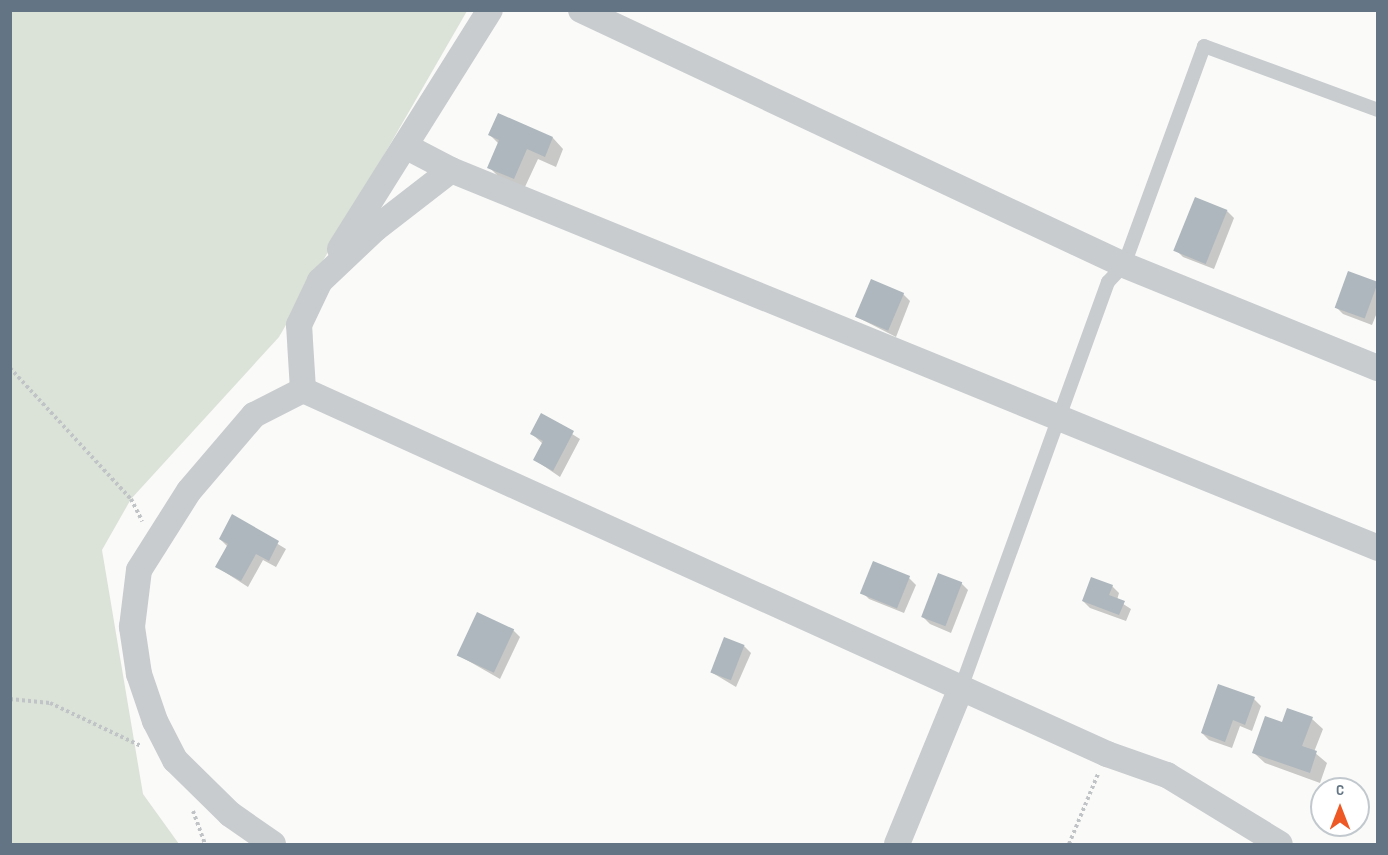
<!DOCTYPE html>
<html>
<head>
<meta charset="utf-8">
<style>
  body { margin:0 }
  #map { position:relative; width:1388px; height:855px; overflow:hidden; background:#fafaf8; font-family:"Sofia Sans Condensed",sans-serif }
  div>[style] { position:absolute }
  .green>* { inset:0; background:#dbe2d8 }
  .shadow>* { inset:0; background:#0003 }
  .building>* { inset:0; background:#aeb7bd; transform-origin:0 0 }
  .path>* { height:4px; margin-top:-2px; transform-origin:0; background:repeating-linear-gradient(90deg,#c1c4c6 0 3px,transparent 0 6px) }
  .lane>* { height:14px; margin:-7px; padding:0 7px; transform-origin:7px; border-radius:7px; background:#c8cccf }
  .street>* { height:26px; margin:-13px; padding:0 13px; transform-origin:13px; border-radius:13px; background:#c8cccf }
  span { translate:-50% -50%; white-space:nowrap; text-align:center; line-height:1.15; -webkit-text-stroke:6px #fff; paint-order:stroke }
  .frame { position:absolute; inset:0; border:12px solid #637584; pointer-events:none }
  .north { position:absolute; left:1310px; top:777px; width:60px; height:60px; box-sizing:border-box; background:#fff; border:2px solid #c1c8ce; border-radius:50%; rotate:0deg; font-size:16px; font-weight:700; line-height:24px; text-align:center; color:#637584 }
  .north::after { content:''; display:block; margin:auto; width:21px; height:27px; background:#ed5825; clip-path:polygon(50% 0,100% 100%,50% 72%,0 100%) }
</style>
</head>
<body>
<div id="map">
  <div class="green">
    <i style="clip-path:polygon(10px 11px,467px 11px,279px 337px,131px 499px,102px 550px,143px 794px,179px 844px,11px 844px)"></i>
  </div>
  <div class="shadow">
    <i style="clip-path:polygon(490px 135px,553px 138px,563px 149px,556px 167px,538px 159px,524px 189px,500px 178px,489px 167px,499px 144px)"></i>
    <i style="clip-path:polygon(1227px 211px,1234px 218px,1214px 269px,1183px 257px,1176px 250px)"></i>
    <i style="clip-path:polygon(1349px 273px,1378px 284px,1378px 310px,1372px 325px,1343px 314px,1336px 307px)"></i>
    <i style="clip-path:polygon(903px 294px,910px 301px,896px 337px,857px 317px)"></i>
    <i style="clip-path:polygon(542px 415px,580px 439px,560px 477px,535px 460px,543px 444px,532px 434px)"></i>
    <i style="clip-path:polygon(232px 516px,286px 549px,276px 567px,263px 560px,248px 587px,217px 567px,227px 546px,220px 539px)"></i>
    <i style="clip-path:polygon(909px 578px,916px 585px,904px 613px,869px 599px,862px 592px)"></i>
    <i style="clip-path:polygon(961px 583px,968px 590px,951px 633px,930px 624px,923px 617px)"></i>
    <i style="clip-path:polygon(1112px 586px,1119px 593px,1117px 600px,1131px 609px,1126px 621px,1090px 608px,1083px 601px)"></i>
    <i style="clip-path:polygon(513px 630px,520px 637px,500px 679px,458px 655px)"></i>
    <i style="clip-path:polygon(744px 646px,751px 653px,736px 687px,711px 672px)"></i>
    <i style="clip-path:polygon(1254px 699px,1261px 706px,1252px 731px,1240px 726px,1232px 748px,1209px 740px,1202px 733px)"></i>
    <i style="clip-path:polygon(1312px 719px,1323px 729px,1314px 752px,1327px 763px,1320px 783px,1265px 763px,1254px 753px,1283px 724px)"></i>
  </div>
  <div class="building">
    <i style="clip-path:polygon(498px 113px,553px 137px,545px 157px,527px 149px,514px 179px,487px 168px,499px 140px,488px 135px)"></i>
    <i style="left:1195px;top:197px;width:35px;height:58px;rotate:22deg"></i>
    <i style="left:1348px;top:271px;width:32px;height:39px;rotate:20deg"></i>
    <i style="left:871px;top:279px;width:36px;height:41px;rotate:23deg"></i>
    <i style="clip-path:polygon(541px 413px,574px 431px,553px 471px,533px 460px,543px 441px,530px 434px)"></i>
    <i style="clip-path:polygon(232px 514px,279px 541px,269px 561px,256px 554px,241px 581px,215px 567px,228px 544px,219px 539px)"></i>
    <i style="left:873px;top:561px;width:40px;height:35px;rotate:22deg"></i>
    <i style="left:938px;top:573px;width:26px;height:47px;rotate:21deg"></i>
    <i style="clip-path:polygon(1091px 577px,1113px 585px,1109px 595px,1125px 601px,1119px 615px,1082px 601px)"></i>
    <i style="left:477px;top:612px;width:41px;height:48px;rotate:25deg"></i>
    <i style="left:724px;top:637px;width:22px;height:38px;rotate:21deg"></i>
    <i style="clip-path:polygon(1218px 684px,1255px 697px,1245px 725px,1233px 720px,1225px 742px,1201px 733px)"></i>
    <i style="clip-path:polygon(1287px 708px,1313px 717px,1302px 746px,1317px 751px,1310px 773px,1252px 753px,1265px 716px,1282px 722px)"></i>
  </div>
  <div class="path">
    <i style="left:10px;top:368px;width:178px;rotate:47.3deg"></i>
    <i style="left:131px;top:499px;width:25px;rotate:63deg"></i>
    <i style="left:10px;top:699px;width:40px;rotate:5.7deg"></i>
    <i style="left:50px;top:703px;width:101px;rotate:25.3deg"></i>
    <i style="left:193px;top:811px;width:35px;rotate:70deg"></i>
    <i style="left:1069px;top:844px;width:76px;rotate:-67.5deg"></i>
  </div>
  <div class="lane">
    <i style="left:961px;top:688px;width:432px;rotate:-70.1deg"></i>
    <i style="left:1108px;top:282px;width:23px;rotate:-47deg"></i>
    <i style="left:1124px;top:265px;width:233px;rotate:-69.9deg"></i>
    <i style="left:1204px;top:46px;width:185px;rotate:20.2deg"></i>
  </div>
  <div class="street">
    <i style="left:581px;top:10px;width:600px;rotate:25.16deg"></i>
    <i style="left:1124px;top:265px;width:274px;rotate:22.1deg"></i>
    <i style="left:405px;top:146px;width:52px;rotate:27.6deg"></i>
    <i style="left:340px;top:249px;width:282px;rotate:-57.9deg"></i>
    <i style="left:303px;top:390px;width:65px;rotate:-93.5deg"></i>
    <i style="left:299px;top:325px;width:49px;rotate:-64.5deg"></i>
    <i style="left:320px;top:281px;width:76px;rotate:-43.4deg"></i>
    <i style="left:375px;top:229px;width:96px;rotate:-37.8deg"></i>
    <i style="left:451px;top:170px;width:1001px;rotate:22.18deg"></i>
    <i style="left:273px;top:844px;width:52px;rotate:-145.1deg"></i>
    <i style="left:230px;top:814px;width:77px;rotate:-135.5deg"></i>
    <i style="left:175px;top:760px;width:44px;rotate:-117.1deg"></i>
    <i style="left:155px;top:721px;width:50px;rotate:-108.8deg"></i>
    <i style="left:139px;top:674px;width:48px;rotate:-98.5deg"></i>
    <i style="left:132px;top:627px;width:57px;rotate:-83deg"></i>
    <i style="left:139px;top:570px;width:93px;rotate:-57.7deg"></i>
    <i style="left:189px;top:491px;width:100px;rotate:-49.5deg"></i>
    <i style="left:254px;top:415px;width:55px;rotate:-27deg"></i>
    <i style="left:303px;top:390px;width:883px;rotate:24.36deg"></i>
    <i style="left:1107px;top:754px;width:64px;rotate:19.3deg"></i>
    <i style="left:1167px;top:775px;width:132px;rotate:31.4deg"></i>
    <i style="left:897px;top:844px;width:169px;rotate:-67.7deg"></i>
  </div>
  <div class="frame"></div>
  <div class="north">С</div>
</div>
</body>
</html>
